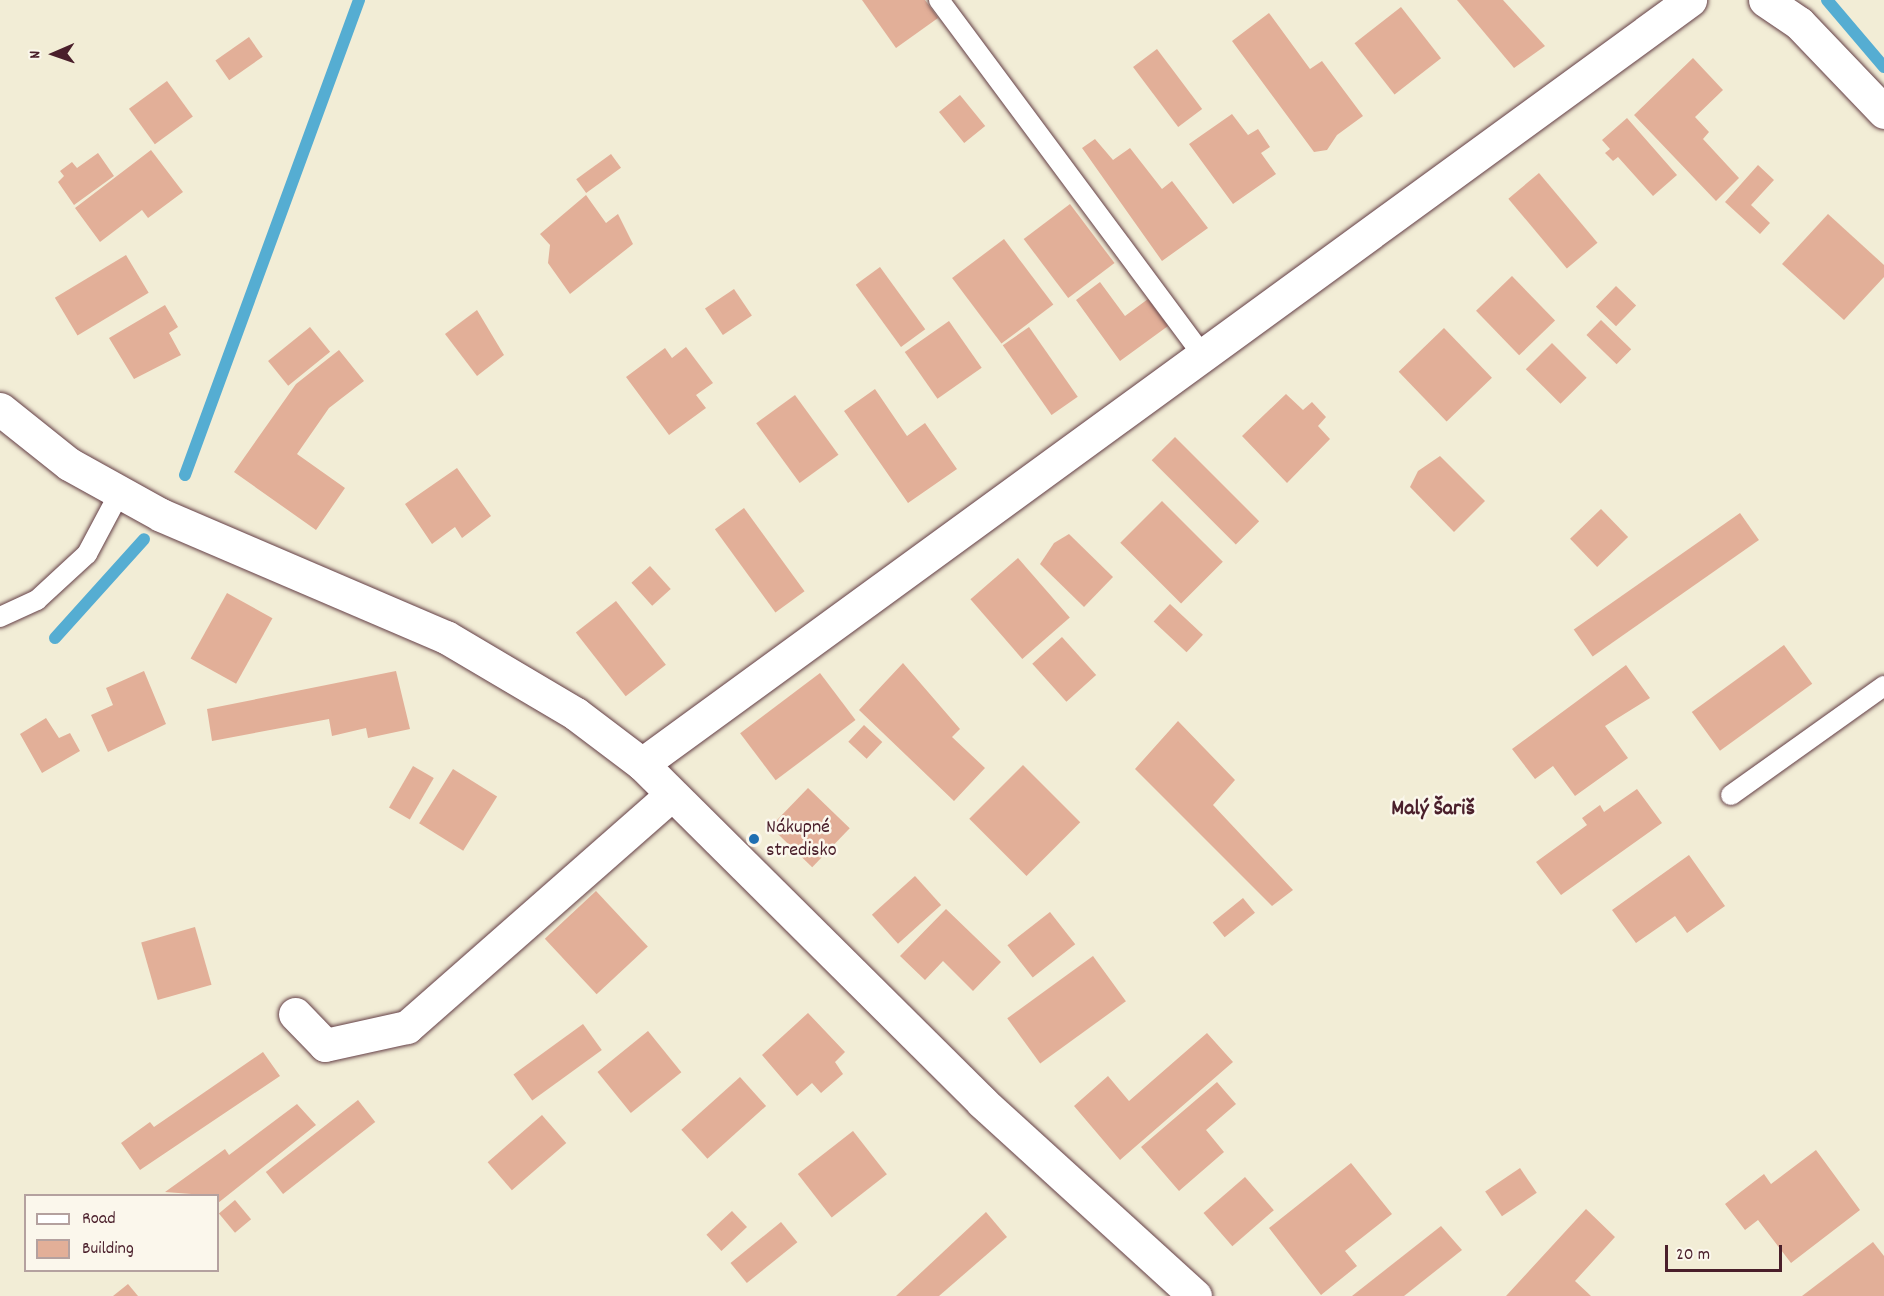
<!DOCTYPE html>
<html>
<head>
<meta charset="utf-8">
<style>
  body { margin:0 }
  #map { position:relative; width:1884px; height:1296px; overflow:hidden; background:#f2edd6; font-family:Dekko,sans-serif }
  div>[style] { position:absolute }
  .stream>* { height:12px; margin:-6px; padding:0 6px; transform-origin:6px; border-radius:6px; background:#55add2 }
  .building>* { inset:0; background:#e2af98; transform-origin:0 0 }
  .roads { filter:drop-shadow(0 0 2px #633e45) drop-shadow(0 0 2px #633e45) }
  .service>* { height:20px; margin:-10px; padding:0 10px; transform-origin:10px; border-radius:10px; background:#fff }
  .minor>* { height:33px; margin:-16.5px; padding:0 16.5px; transform-origin:16.5px; border-radius:16.5px; background:#fff }
  .tertiary>* { height:33px; margin:-16.5px; padding:0 16.5px; transform-origin:16.5px; border-radius:16.5px; background:#fff }
  .dots>* { width:16px; height:16px; translate:-50% -50%; box-sizing:border-box; border:3px solid #fbf7ec; border-radius:50% }
  span { translate:-50% -50%; white-space:nowrap; text-align:center; line-height:1.15; -webkit-text-stroke:5px #fbf7ec; paint-order:stroke }
  .poi-label { font-size:20px; color:#4a1f2b }
  .left { translate:0 -50%; text-align:left }
  .quarter-label { font-size:22px; color:#4a1f2b; font-weight:700 }
  .legend { position:absolute; left:24px; top:1194px; width:195px; height:78px; box-sizing:border-box; background:#fbf7ec; border:2px solid #b4a19f; margin:0; padding:8px 10px; list-style:none; font-size:18px; color:#4a1f2b }
  .legend li { display:flex; align-items:center; gap:12px; height:30px }
  .legend b { width:30px; border:2px solid #b4a19f }
  .north { position:absolute; left:24px; top:24px; width:60px; height:60px; -webkit-text-stroke:4px #fbf7ec; paint-order:stroke; rotate:268deg; font-size:16px; font-weight:700; line-height:24px; text-align:center; color:#4a1f2b }
  .north::after { content:''; display:block; margin:auto; width:21px; height:27px; background:#4a1f2b; clip-path:polygon(50% 0,100% 100%,50% 72%,0 100%) }
  .scale { position:absolute; left:1665px; top:1245px; width:117px; height:27px; box-sizing:border-box; border:3px solid #4a1f2b; border-top:0; padding-left:8px; font-size:18px; line-height:21px; white-space:nowrap; color:#4a1f2b; -webkit-text-stroke:4px #fbf7ec; paint-order:stroke }
</style>
</head>
<body>
<div id="map">
  <div class="stream">
    <i style="left:1827px;top:0;width:88px;rotate:49.6deg"></i>
    <i style="left:185px;top:475px;width:506px;rotate:-69.88deg"></i>
    <i style="left:55px;top:638px;width:133px;rotate:-48deg"></i>
  </div>
  <div class="building">
    <i style="clip-path:polygon(862px 0,925px 0,938px 18px,896px 48px)"></i>
    <i style="clip-path:polygon(1457px 0,1503px 0,1545px 46px,1514px 68px)"></i>
    <i style="left:1401px;top:7px;width:65px;height:59px;rotate:52deg"></i>
    <i style="clip-path:polygon(1269px 13px,1310px 69px,1322px 61px,1363px 116px,1337px 135px,1327px 150px,1314px 152px,1232px 41px)"></i>
    <i style="left:249px;top:37px;width:24px;height:41px;rotate:55deg"></i>
    <i style="left:1157px;top:49px;width:75px;height:30px;rotate:53deg"></i>
    <i style="clip-path:polygon(1693px 58px,1723px 90px,1695px 117px,1709px 132px,1703px 139px,1739px 178px,1716px 201px,1634px 115px)"></i>
    <i style="left:167px;top:81px;width:44px;height:47px;rotate:54deg"></i>
    <i style="left:960px;top:95px;width:40px;height:27px;rotate:51deg"></i>
    <i style="clip-path:polygon(1232px 114px,1248px 135px,1258px 129px,1270px 147px,1261px 153px,1276px 174px,1233px 204px,1189px 144px)"></i>
    <i style="clip-path:polygon(1627px 118px,1677px 175px,1653px 196px,1618px 157px,1613px 161px,1605px 153px,1610px 149px,1602px 140px)"></i>
    <i style="clip-path:polygon(1095px 139px,1113px 160px,1130px 148px,1162px 189px,1172px 181px,1208px 228px,1162px 261px,1082px 148px)"></i>
    <i style="clip-path:polygon(151px 150px,183px 192px,148px 218px,142px 210px,100px 242px,75px 208px)"></i>
    <i style="clip-path:polygon(98px 153px,114px 176px,74px 205px,58px 182px,64px 176px,60px 171px,72px 162px,77px 168px)"></i>
    <i style="left:611px;top:154px;width:17px;height:43px;rotate:54deg"></i>
    <i style="clip-path:polygon(1758px 165px,1774px 180px,1751px 205px,1770px 223px,1760px 234px,1725px 202px)"></i>
    <i style="left:1539px;top:173px;width:91px;height:40px;rotate:50deg"></i>
    <i style="clip-path:polygon(586px 195px,606px 223px,618px 214px,633px 244px,570px 294px,548px 263px,550px 245px,540px 234px)"></i>
    <i style="left:1070px;top:204px;width:74px;height:58px;rotate:53deg"></i>
    <i style="clip-path:polygon(1828px 214px,1884px 265px,1884px 277px,1844px 320px,1782px 264px)"></i>
    <i style="left:1004px;top:239px;width:82px;height:65px;rotate:53deg"></i>
    <i style="left:126px;top:255px;width:44px;height:83px;rotate:59deg"></i>
    <i style="left:880px;top:267px;width:77px;height:30px;rotate:54deg"></i>
    <i style="left:1512px;top:276px;width:62px;height:50px;rotate:46deg"></i>
    <i style="clip-path:polygon(1100px 282px,1125px 316px,1148px 299px,1168px 326px,1120px 361px,1076px 300px)"></i>
    <i style="left:1616px;top:286px;width:28px;height:29px;rotate:44deg"></i>
    <i style="left:734px;top:289px;width:32px;height:35px;rotate:56deg"></i>
    <i style="clip-path:polygon(165px 305px,178px 327px,169px 333px,181px 355px,134px 379px,109px 338px)"></i>
    <i style="clip-path:polygon(477px 310px,504px 355px,477px 376px,445px 334px)"></i>
    <i style="left:1601px;top:320px;width:42px;height:21px;rotate:44deg"></i>
    <i style="left:949px;top:321px;width:57px;height:54px;rotate:55deg"></i>
    <i style="left:310px;top:327px;width:32px;height:54px;rotate:51deg"></i>
    <i style="left:1029px;top:327px;width:85px;height:32px;rotate:55deg"></i>
    <i style="left:1444px;top:328px;width:69px;height:63px;rotate:46deg"></i>
    <i style="left:1552px;top:343px;width:49px;height:37px;rotate:45deg"></i>
    <i style="clip-path:polygon(686px 347px,713px 383px,696px 395px,706px 408px,669px 435px,626px 377px,665px 348px,672px 358px)"></i>
    <i style="clip-path:polygon(339px 350px,364px 381px,329px 408px,297px 454px,345px 488px,316px 530px,234px 472px,296px 384px)"></i>
    <i style="clip-path:polygon(875px 389px,907px 436px,925px 423px,957px 469px,908px 503px,844px 411px)"></i>
    <i style="clip-path:polygon(1286px 394px,1303px 410px,1312px 402px,1326px 417px,1318px 426px,1330px 439px,1287px 483px,1242px 436px)"></i>
    <i style="left:795px;top:395px;width:74px;height:48px;rotate:54deg"></i>
    <i style="left:1175px;top:437px;width:119px;height:33px;rotate:45deg"></i>
    <i style="clip-path:polygon(1440px 456px,1485px 501px,1454px 532px,1410px 487px,1418px 471px)"></i>
    <i style="clip-path:polygon(457px 468px,491px 516px,462px 538px,455px 527px,432px 544px,405px 504px)"></i>
    <i style="left:1162px;top:501px;width:86px;height:59px;rotate:45deg"></i>
    <i style="left:744px;top:508px;width:103px;height:36px;rotate:54deg"></i>
    <i style="left:1601px;top:509px;width:39px;height:43px;rotate:46deg"></i>
    <i style="left:1740px;top:513px;width:33px;height:203px;rotate:55deg"></i>
    <i style="clip-path:polygon(1069px 534px,1113px 577px,1084px 607px,1040px 564px,1054px 543px)"></i>
    <i style="left:1018px;top:558px;width:79px;height:63px;rotate:49deg"></i>
    <i style="left:650px;top:566px;width:31px;height:25px;rotate:48deg"></i>
    <i style="left:227px;top:593px;width:52px;height:75px;rotate:29deg"></i>
    <i style="left:616px;top:601px;width:81px;height:51px;rotate:52deg"></i>
    <i style="left:1170px;top:604px;width:45px;height:24px;rotate:43deg"></i>
    <i style="left:1062px;top:637px;width:51px;height:40px;rotate:48deg"></i>
    <i style="left:1784px;top:645px;width:48px;height:114px;rotate:54deg"></i>
    <i style="clip-path:polygon(903px 663px,960px 729px,952px 737px,985px 768px,954px 801px,859px 710px)"></i>
    <i style="clip-path:polygon(1626px 665px,1650px 698px,1605px 726px,1628px 758px,1575px 796px,1553px 766px,1535px 779px,1512px 749px)"></i>
    <i style="clip-path:polygon(144px 671px,166px 724px,108px 752px,91px 715px,113px 705px,106px 688px)"></i>
    <i style="clip-path:polygon(396px 671px,410px 729px,368px 738px,366px 728px,332px 736px,329px 719px,212px 741px,207px 709px)"></i>
    <i style="left:820px;top:673px;width:59px;height:100px;rotate:53deg"></i>
    <i style="clip-path:polygon(46px 718px,59px 738px,70px 733px,80px 751px,42px 773px,20px 734px)"></i>
    <i style="clip-path:polygon(1178px 721px,1235px 780px,1213px 805px,1293px 890px,1272px 906px,1135px 769px)"></i>
    <i style="left:864px;top:725px;width:25px;height:23px;rotate:43deg"></i>
    <i style="left:1023px;top:765px;width:81px;height:76px;rotate:45deg"></i>
    <i style="left:413px;top:766px;width:24px;height:48px;rotate:30deg"></i>
    <i style="left:453px;top:769px;width:52px;height:64px;rotate:32deg"></i>
    <i style="left:808px;top:788px;width:58px;height:54px;rotate:44deg"></i>
    <i style="clip-path:polygon(1637px 789px,1662px 823px,1561px 895px,1536px 862px,1587px 825px,1582px 818px,1600px 805px,1604px 812px)"></i>
    <i style="clip-path:polygon(1689px 855px,1725px 906px,1687px 933px,1675px 916px,1636px 943px,1612px 910px)"></i>
    <i style="left:915px;top:876px;width:39px;height:58px;rotate:48deg"></i>
    <i style="left:596px;top:891px;width:76px;height:70px;rotate:47deg"></i>
    <i style="left:1243px;top:898px;width:19px;height:39px;rotate:51deg"></i>
    <i style="clip-path:polygon(946px 909px,1001px 962px,973px 991px,943px 961px,925px 980px,900px 956px)"></i>
    <i style="left:1050px;top:912px;width:41px;height:54px;rotate:52deg"></i>
    <i style="left:195px;top:927px;width:60px;height:56px;rotate:74deg"></i>
    <i style="left:1093px;top:956px;width:56px;height:106px;rotate:54deg"></i>
    <i style="clip-path:polygon(808px 1013px,845px 1052px,835px 1062px,843px 1074px,821px 1093px,812px 1083px,797px 1096px,762px 1055px)"></i>
    <i style="left:583px;top:1024px;width:32px;height:86px;rotate:54deg"></i>
    <i style="left:648px;top:1031px;width:53px;height:65px;rotate:51deg"></i>
    <i style="clip-path:polygon(1207px 1033px,1233px 1062px,1120px 1160px,1074px 1106px,1108px 1076px,1129px 1101px)"></i>
    <i style="clip-path:polygon(263px 1052px,280px 1076px,140px 1170px,121px 1143px,150px 1122px,154px 1127px)"></i>
    <i style="left:740px;top:1077px;width:39px;height:79px;rotate:48deg"></i>
    <i style="clip-path:polygon(1217px 1082px,1236px 1104px,1206px 1130px,1224px 1152px,1179px 1191px,1141px 1147px)"></i>
    <i style="left:358px;top:1100px;width:28px;height:117px;rotate:52deg"></i>
    <i style="clip-path:polygon(297px 1104px,316px 1125px,218px 1203px,218px 1196px,165px 1192px,225px 1149px,229px 1155px)"></i>
    <i style="left:542px;top:1115px;width:37px;height:72px;rotate:49deg"></i>
    <i style="left:853px;top:1131px;width:55px;height:70px;rotate:52deg"></i>
    <i style="clip-path:polygon(1816px 1150px,1860px 1210px,1791px 1263px,1758px 1220px,1745px 1230px,1725px 1204px,1764px 1174px,1771px 1184px)"></i>
    <i style="clip-path:polygon(1351px 1163px,1392px 1214px,1345px 1251px,1357px 1266px,1321px 1295px,1269px 1228px)"></i>
    <i style="left:1520px;top:1168px;width:30px;height:42px;rotate:56deg"></i>
    <i style="left:1245px;top:1177px;width:44px;height:55px;rotate:49deg"></i>
    <i style="left:235px;top:1200px;width:25px;height:21px;rotate:50deg"></i>
    <i style="clip-path:polygon(1586px 1209px,1615px 1237px,1575px 1281px,1591px 1296px,1506px 1296px)"></i>
    <i style="left:732px;top:1211px;width:22px;height:35px;rotate:47deg"></i>
    <i style="clip-path:polygon(986px 1212px,1007px 1237px,939px 1296px,896px 1296px)"></i>
    <i style="left:781px;top:1222px;width:26px;height:65px;rotate:51deg"></i>
    <i style="clip-path:polygon(1441px 1226px,1462px 1250px,1404px 1296px,1352px 1296px)"></i>
    <i style="clip-path:polygon(1873px 1242px,1884px 1256px,1884px 1296px,1802px 1296px)"></i>
    <i style="clip-path:polygon(128px 1284px,138px 1296px,113px 1296px)"></i>
  </div>
  <div class="roads">
    <div class="service">
      <i style="left:939px;top:0;width:442px;rotate:53.4deg"></i>
      <i style="left:0;top:617px;width:41px;rotate:-24.7deg"></i>
      <i style="left:37px;top:600px;width:68px;rotate:-42.6deg"></i>
      <i style="left:87px;top:554px;width:70px;rotate:-62deg"></i>
      <i style="left:1731px;top:795px;width:188px;rotate:-35.5deg"></i>
    </div>
    <div class="minor">
      <i style="left:1765px;top:0;width:41px;rotate:34.1deg"></i>
      <i style="left:1799px;top:23px;width:123px;rotate:46.3deg"></i>
      <i style="left:642px;top:764px;width:1297px;rotate:-36.09deg"></i>
      <i style="left:295px;top:1014px;width:43px;rotate:45.9deg"></i>
      <i style="left:325px;top:1045px;width:84px;rotate:-12.4deg"></i>
      <i style="left:407px;top:1027px;width:351px;rotate:-41.3deg"></i>
    </div>
    <div class="tertiary">
      <i style="left:0;top:409px;width:88px;rotate:38.6deg"></i>
      <i style="left:69px;top:464px;width:105px;rotate:29deg"></i>
      <i style="left:161px;top:515px;width:310px;rotate:23.2deg"></i>
      <i style="left:446px;top:637px;width:151px;rotate:30.6deg"></i>
      <i style="left:576px;top:714px;width:83px;rotate:37.1deg"></i>
      <i style="left:642px;top:764px;width:479px;rotate:44.8deg"></i>
      <i style="left:982px;top:1102px;width:288px;rotate:42.3deg"></i>
    </div>
  </div>
  <div class="dots">
    <i style="left:754px;top:839px;background:#1f6fb2"></i>
  </div>
  <div class="poi-label">
    <span class="left" style="left:766px;top:840px">Nákupné<br>stredisko</span>
  </div>
  <div class="quarter-label">
    <span style="left:1433px;top:810px">Malý Šariš</span>
  </div>
  <ul class="legend">
  <li><b style="height:8px;background:#fff"></b>Road</li>
  <li><b style="height:16px;background:#e2af98"></b>Building</li>
  </ul>
  <div class="north">N</div>
  <div class="scale">20 m</div>
</div>
</body>
</html>
